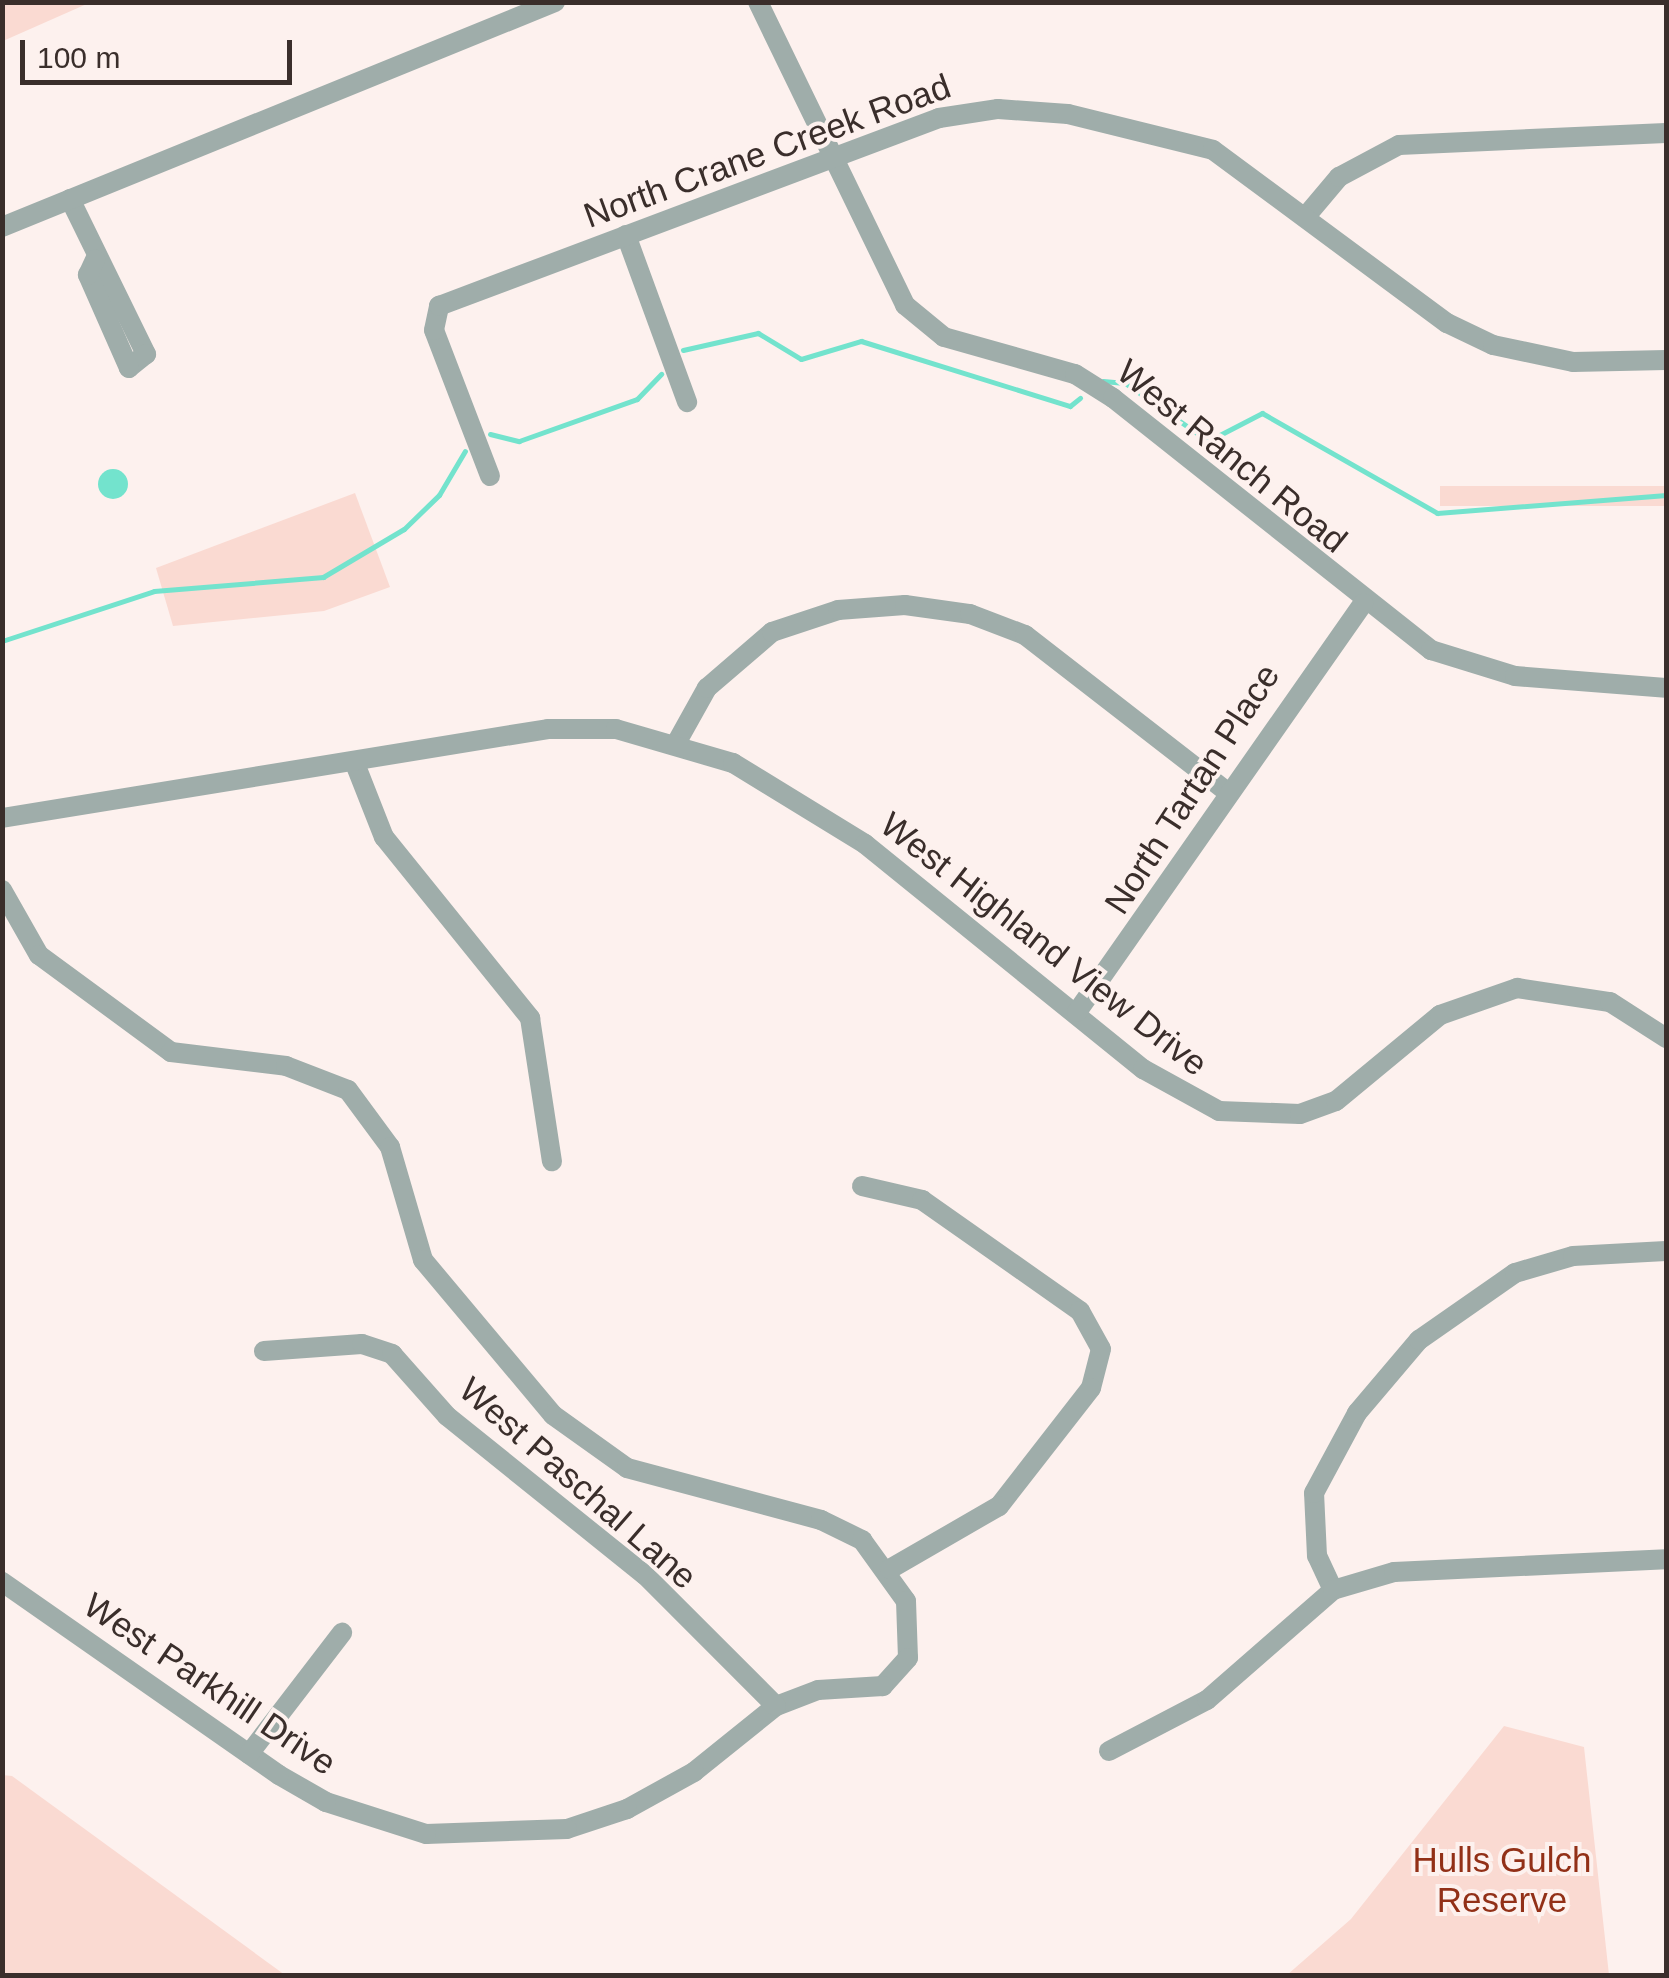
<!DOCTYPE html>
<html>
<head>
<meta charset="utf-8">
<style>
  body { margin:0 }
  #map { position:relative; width:1669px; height:1978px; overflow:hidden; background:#fdf1ee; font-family:Helvetica,sans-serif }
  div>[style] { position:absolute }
  .green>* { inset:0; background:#fadad2; transform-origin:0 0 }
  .water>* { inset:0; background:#73e3cd }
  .round { border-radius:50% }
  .stream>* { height:5px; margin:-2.5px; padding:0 2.5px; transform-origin:2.5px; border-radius:2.5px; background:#73e3cd }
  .minor>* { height:20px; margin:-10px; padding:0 10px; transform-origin:10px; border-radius:10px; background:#9fadaa }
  span { translate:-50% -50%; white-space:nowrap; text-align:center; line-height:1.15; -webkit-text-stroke:8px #fdf1ee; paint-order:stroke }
  .street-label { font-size:35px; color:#3a2e2b }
  .park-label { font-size:35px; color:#923017 }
  .frame { position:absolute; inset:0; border:5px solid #3a2e2b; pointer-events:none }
  .scale { position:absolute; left:20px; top:40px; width:272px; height:45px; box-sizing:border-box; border:5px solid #3a2e2b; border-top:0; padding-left:12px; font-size:30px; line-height:35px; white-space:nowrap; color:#3a2e2b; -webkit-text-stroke:8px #fdf1ee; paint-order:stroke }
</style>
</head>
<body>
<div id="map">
  <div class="green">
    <i style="clip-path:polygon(3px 2px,89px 2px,89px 3px,3px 41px)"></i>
    <i style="left:1666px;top:486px;width:20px;height:226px;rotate:90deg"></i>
    <i style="clip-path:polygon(355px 493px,390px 587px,324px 611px,173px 626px,156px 568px)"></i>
    <i style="clip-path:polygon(1504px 1726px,1584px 1747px,1609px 1975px,1287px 1975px,1351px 1919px)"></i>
    <i style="clip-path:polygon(2px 1775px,12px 1776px,285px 1975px,3px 1975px)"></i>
  </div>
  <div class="water">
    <i class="round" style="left:98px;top:469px;width:30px;height:30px"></i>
  </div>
  <div class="stream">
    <i style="left:683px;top:350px;width:77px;rotate:-12.8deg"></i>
    <i style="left:758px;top:333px;width:50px;rotate:31.2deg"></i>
    <i style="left:801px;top:359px;width:63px;rotate:-16.7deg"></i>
    <i style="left:861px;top:341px;width:219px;rotate:17.3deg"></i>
    <i style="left:1070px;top:406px;width:13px;rotate:-39deg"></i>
    <i style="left:1103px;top:381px;width:22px;rotate:5deg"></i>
    <i style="left:1125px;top:383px;width:101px;rotate:34.9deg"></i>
    <i style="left:1208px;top:441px;width:61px;rotate:-27.4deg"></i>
    <i style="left:1262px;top:413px;width:202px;rotate:29.7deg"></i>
    <i style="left:1437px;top:513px;width:230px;rotate:-4.5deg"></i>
    <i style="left:490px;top:434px;width:30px;rotate:14deg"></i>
    <i style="left:519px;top:441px;width:125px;rotate:-19.6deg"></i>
    <i style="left:637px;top:399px;width:35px;rotate:-46deg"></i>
    <i style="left:2px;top:641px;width:160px;rotate:-18.2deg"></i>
    <i style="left:154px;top:591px;width:170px;rotate:-4.7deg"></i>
    <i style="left:323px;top:577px;width:94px;rotate:-30.7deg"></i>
    <i style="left:404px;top:529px;width:49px;rotate:-44.2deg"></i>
    <i style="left:439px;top:495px;width:51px;rotate:-59.4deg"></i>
  </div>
  <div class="minor">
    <i style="left:758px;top:2px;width:337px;rotate:64.1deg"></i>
    <i style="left:905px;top:305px;width:50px;rotate:39.4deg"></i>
    <i style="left:944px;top:337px;width:136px;rotate:15.8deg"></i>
    <i style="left:1075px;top:374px;width:45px;rotate:32.3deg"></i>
    <i style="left:1113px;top:398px;width:406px;rotate:38.4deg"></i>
    <i style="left:1431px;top:650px;width:88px;rotate:17.2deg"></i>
    <i style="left:1515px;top:676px;width:151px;rotate:4.5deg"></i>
    <i style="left:70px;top:199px;width:173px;rotate:63.9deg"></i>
    <i style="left:146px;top:354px;width:22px;rotate:141deg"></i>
    <i style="left:129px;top:368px;width:102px;rotate:-113.8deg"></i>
    <i style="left:88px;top:275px;width:17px;rotate:-65deg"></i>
    <i style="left:1307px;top:215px;width:50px;rotate:-49.9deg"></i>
    <i style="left:1339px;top:177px;width:68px;rotate:-28.1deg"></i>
    <i style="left:1399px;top:145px;width:267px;rotate:-2.6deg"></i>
    <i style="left:2px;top:227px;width:597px;rotate:-22.14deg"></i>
    <i style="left:626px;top:235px;width:178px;rotate:69.9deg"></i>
    <i style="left:490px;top:476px;width:156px;rotate:-111deg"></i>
    <i style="left:434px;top:330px;width:25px;rotate:-78deg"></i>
    <i style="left:439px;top:306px;width:534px;rotate:-20.61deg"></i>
    <i style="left:939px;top:118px;width:60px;rotate:-8.7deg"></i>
    <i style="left:998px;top:109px;width:70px;rotate:4.1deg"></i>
    <i style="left:1068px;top:114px;width:149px;rotate:13.9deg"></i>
    <i style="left:1213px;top:150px;width:291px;rotate:36.5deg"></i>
    <i style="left:1447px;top:323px;width:51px;rotate:25.6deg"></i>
    <i style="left:1493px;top:345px;width:82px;rotate:12deg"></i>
    <i style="left:1573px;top:362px;width:93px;rotate:-1.2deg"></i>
    <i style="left:678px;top:740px;width:60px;rotate:-60.9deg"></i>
    <i style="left:707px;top:688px;width:86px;rotate:-40.7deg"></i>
    <i style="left:772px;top:632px;width:70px;rotate:-18.4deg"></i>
    <i style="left:838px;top:610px;width:67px;rotate:-4.3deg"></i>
    <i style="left:905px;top:605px;width:66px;rotate:7.9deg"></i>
    <i style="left:970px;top:614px;width:59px;rotate:20.9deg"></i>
    <i style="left:1025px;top:635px;width:253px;rotate:37.8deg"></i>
    <i style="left:354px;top:761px;width:82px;rotate:68.5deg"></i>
    <i style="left:384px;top:837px;width:233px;rotate:51.1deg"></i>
    <i style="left:530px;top:1018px;width:145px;rotate:81.3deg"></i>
    <i style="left:2px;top:818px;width:553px;rotate:-9.26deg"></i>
    <i style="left:548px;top:729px;width:68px"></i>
    <i style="left:616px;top:729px;width:122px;rotate:16.2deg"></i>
    <i style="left:733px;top:763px;width:155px;rotate:31.5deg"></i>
    <i style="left:865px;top:844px;width:358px;rotate:39deg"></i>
    <i style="left:1143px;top:1069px;width:87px;rotate:28.9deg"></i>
    <i style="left:1219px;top:1111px;width:81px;rotate:2.1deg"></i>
    <i style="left:1300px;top:1114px;width:38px;rotate:-20deg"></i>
    <i style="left:1336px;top:1101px;width:135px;rotate:-39.6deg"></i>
    <i style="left:1440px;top:1015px;width:82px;rotate:-19.3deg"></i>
    <i style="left:1517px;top:988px;width:94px;rotate:8.6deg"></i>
    <i style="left:1610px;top:1002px;width:67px;rotate:32.7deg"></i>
    <i style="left:2px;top:890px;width:75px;rotate:60.4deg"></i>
    <i style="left:39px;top:955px;width:164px;rotate:36.3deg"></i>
    <i style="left:171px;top:1052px;width:116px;rotate:6.9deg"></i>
    <i style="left:286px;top:1066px;width:66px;rotate:21.2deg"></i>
    <i style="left:348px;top:1090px;width:71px;rotate:53.6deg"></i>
    <i style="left:390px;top:1147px;width:118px;rotate:73.7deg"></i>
    <i style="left:423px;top:1260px;width:202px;rotate:50deg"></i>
    <i style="left:553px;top:1415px;width:91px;rotate:35.6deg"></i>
    <i style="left:627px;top:1468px;width:201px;rotate:15deg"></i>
    <i style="left:821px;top:1520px;width:46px;rotate:26deg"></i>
    <i style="left:862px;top:1540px;width:75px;rotate:54.2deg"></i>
    <i style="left:906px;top:1601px;width:57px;rotate:88deg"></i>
    <i style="left:908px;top:1658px;width:38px;rotate:132deg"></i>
    <i style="left:883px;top:1686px;width:65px;rotate:176.5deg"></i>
    <i style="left:818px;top:1690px;width:45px;rotate:159.1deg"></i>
    <i style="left:776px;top:1706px;width:105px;rotate:141.2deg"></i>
    <i style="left:694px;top:1772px;width:77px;rotate:151.1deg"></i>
    <i style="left:627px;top:1809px;width:63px;rotate:161.6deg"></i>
    <i style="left:567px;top:1829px;width:141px;rotate:178deg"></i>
    <i style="left:426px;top:1834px;width:105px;rotate:-162.3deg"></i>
    <i style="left:326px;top:1802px;width:54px;rotate:-150.1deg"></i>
    <i style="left:279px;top:1775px;width:338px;rotate:-145.1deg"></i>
    <i style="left:1077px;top:1012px;width:499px;rotate:-55deg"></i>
    <i style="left:862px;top:1186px;width:62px;rotate:13.1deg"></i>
    <i style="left:922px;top:1200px;width:193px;rotate:35.1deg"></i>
    <i style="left:1080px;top:1311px;width:43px;rotate:61.1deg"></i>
    <i style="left:1101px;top:1349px;width:40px;rotate:104.4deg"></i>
    <i style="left:1091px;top:1388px;width:150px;rotate:127.9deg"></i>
    <i style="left:999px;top:1506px;width:126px;rotate:150deg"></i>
    <i style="left:264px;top:1351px;width:98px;rotate:-4.1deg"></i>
    <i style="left:362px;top:1344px;width:32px;rotate:18deg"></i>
    <i style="left:392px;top:1354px;width:83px;rotate:48.4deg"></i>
    <i style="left:447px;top:1416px;width:254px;rotate:38.8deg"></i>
    <i style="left:645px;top:1575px;width:185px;rotate:45deg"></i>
    <i style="left:1333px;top:1590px;width:38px;rotate:-115deg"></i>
    <i style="left:1317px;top:1556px;width:63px;rotate:-92.7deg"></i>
    <i style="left:1314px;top:1493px;width:91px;rotate:-61.7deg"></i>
    <i style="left:1357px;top:1413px;width:96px;rotate:-49.7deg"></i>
    <i style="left:1419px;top:1340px;width:117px;rotate:-34.9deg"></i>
    <i style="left:1515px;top:1273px;width:60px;rotate:-16.3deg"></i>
    <i style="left:1573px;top:1256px;width:93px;rotate:-3.1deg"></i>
    <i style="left:1109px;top:1751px;width:110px;rotate:-27.5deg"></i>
    <i style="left:1207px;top:1700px;width:167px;rotate:-41.1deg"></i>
    <i style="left:1333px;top:1590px;width:64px;rotate:-16.4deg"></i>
    <i style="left:1394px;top:1572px;width:272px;rotate:-2.7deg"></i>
    <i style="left:249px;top:1754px;width:153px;rotate:-52.5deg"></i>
  </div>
  <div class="street-label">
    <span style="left:767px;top:151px;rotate:-20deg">North Crane Creek Road</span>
    <span style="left:1232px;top:456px;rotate:39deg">West Ranch Road</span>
    <span style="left:1192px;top:789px;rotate:-57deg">North Tartan Place</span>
    <span style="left:1044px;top:944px;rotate:38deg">West Highland View Drive</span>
    <span style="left:578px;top:1483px;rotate:41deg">West Paschal Lane</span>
    <span style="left:210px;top:1684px;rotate:34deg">West Parkhill Drive</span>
  </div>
  <div class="park-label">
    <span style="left:1502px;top:1880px">Hulls Gulch<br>Reserve</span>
  </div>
  <div class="frame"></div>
  <div class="scale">100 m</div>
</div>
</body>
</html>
